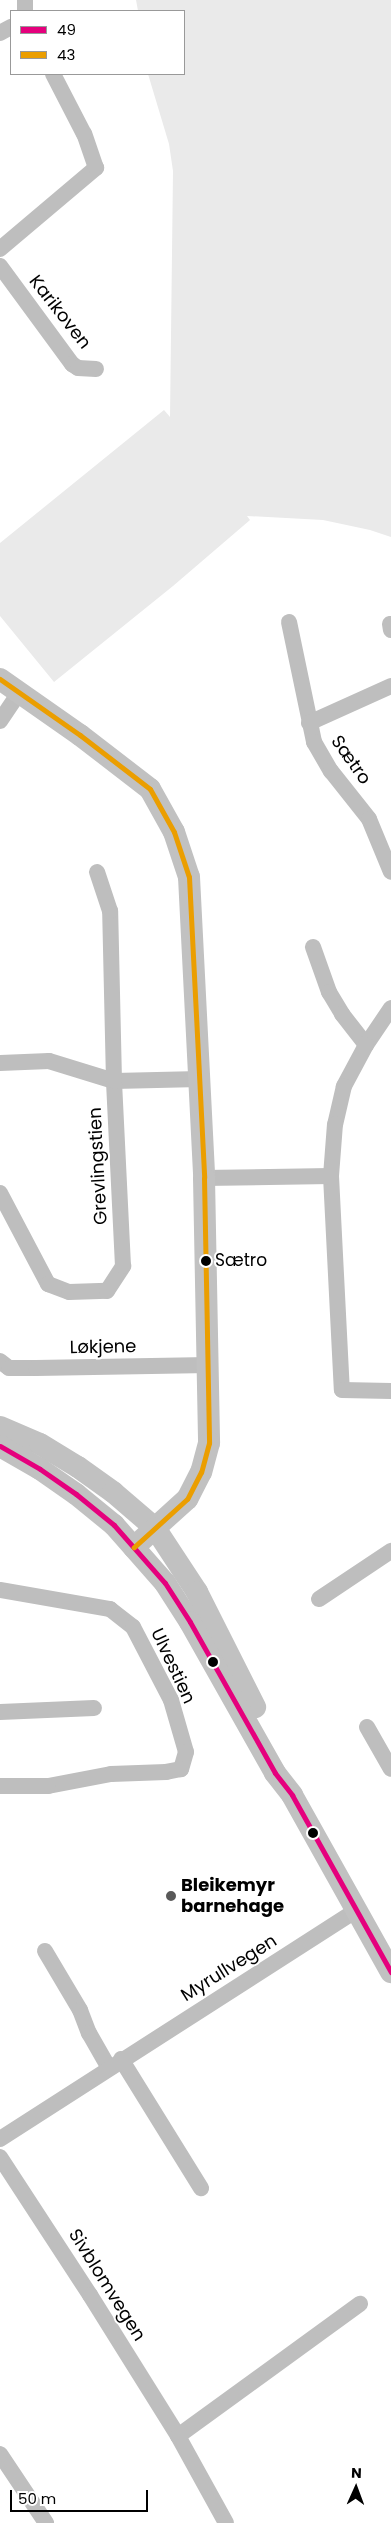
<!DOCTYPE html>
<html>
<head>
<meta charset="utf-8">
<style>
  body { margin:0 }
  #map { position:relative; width:391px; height:2523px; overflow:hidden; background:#fff; font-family:Poppins,sans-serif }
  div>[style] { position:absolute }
  .green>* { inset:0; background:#eaeaea }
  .street>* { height:16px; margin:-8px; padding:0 8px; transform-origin:8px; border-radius:8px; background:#bebebe }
  .secondary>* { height:22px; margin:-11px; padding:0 11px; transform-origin:11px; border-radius:11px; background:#c1c1c1 }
  .bus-1>* { height:5px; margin:-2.5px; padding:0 2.5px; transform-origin:2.5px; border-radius:2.5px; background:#e5007d }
  .bus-2>* { height:5px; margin:-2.5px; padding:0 2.5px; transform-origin:2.5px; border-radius:2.5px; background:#eb9e00 }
  .dots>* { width:14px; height:14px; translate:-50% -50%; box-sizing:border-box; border:2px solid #fff; border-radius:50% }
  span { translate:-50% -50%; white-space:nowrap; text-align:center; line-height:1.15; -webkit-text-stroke:4px #fff; paint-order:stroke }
  .bus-label { font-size:17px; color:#000 }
  .left { translate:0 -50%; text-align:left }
  .street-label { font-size:18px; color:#000 }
  .poi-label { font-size:18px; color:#000; font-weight:700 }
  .legend { position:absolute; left:10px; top:10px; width:175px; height:65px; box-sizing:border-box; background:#fff; border:1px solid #999; margin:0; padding:6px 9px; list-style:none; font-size:15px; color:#000 }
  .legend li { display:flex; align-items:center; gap:10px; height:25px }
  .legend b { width:25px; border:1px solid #999 }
  .north { position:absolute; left:331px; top:2463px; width:50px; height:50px; -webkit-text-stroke:4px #fff; paint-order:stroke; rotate:2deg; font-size:14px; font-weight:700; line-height:20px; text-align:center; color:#000 }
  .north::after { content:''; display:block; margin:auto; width:18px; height:22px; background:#000; clip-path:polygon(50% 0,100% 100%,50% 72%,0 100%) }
  .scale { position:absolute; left:10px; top:2490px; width:138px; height:22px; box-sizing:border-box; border:2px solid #000; border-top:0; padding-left:6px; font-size:15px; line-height:18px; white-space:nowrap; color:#000; -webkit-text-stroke:4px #fff; paint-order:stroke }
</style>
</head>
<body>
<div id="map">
  <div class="green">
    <i style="clip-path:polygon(136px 0,391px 0,391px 537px,370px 530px,323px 520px,247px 516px,250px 520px,173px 586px,54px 682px,0 616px,0 543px,164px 410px,170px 417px,173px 171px,169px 144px,148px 74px,184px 74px,184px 11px,138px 11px)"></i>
  </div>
  <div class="street">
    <i style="left:25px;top:0;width:11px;rotate:90deg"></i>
    <i style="left:0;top:33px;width:13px;rotate:-29deg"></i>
    <i style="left:0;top:249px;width:126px;rotate:-40.2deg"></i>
    <i style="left:96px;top:168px;width:36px;rotate:-109deg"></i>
    <i style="left:84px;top:134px;width:68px;rotate:-117.3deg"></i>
    <i style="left:0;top:266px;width:122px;rotate:53.7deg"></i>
    <i style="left:72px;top:364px;width:7px;rotate:34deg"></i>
    <i style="left:78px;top:368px;width:18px;rotate:3deg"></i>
    <i style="left:289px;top:622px;width:123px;rotate:78.2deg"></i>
    <i style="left:314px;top:742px;width:34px;rotate:60deg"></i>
    <i style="left:331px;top:771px;width:61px;rotate:51.6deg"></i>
    <i style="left:369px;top:819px;width:57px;rotate:67.5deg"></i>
    <i style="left:390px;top:624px;width:6px;rotate:81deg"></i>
    <i style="left:0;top:721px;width:34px;rotate:-56deg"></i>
    <i style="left:309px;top:723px;width:90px;rotate:-24.3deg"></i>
    <i style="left:313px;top:947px;width:48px;rotate:70.4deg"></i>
    <i style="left:329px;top:992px;width:26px;rotate:59deg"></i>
    <i style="left:342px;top:1014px;width:39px;rotate:52deg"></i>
    <i style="left:391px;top:1008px;width:45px;rotate:124deg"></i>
    <i style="left:366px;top:1045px;width:47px;rotate:118.2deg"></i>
    <i style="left:344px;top:1086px;width:39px;rotate:103deg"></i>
    <i style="left:335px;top:1124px;width:52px;rotate:94.4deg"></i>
    <i style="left:331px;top:1176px;width:214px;rotate:87.1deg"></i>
    <i style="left:342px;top:1390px;width:49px;rotate:1.2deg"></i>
    <i style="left:0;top:1063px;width:49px;rotate:-2.3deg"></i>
    <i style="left:49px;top:1061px;width:68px;rotate:17.1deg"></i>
    <i style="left:114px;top:1081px;width:86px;rotate:-1.3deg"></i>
    <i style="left:204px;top:1178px;width:127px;rotate:-0.9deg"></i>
    <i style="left:0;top:1193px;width:103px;rotate:62.2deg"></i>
    <i style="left:48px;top:1284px;width:22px;rotate:21deg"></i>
    <i style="left:69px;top:1292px;width:38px;rotate:-2deg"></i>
    <i style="left:107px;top:1291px;width:30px;rotate:-57deg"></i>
    <i style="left:123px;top:1266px;width:185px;rotate:-92.8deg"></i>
    <i style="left:114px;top:1081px;width:170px;rotate:-91.3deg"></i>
    <i style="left:110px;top:911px;width:41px;rotate:-108.4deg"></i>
    <i style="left:0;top:1361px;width:11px;rotate:38deg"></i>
    <i style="left:9px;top:1368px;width:27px"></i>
    <i style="left:36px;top:1368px;width:173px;rotate:-1deg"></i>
    <i style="left:0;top:1590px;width:112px;rotate:9.8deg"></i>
    <i style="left:110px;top:1609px;width:29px;rotate:38deg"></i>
    <i style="left:133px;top:1627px;width:82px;rotate:62.5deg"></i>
    <i style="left:171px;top:1700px;width:54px;rotate:73.9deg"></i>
    <i style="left:186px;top:1752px;width:18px;rotate:106deg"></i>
    <i style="left:181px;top:1769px;width:15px;rotate:169deg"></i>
    <i style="left:166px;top:1772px;width:55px;rotate:177.9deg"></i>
    <i style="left:111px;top:1774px;width:64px;rotate:169.2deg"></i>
    <i style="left:48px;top:1786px;width:48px;rotate:180deg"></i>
    <i style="left:319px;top:1599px;width:87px;rotate:-33.7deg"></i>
    <i style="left:0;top:1712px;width:94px;rotate:-2.4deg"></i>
    <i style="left:367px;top:1727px;width:48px;rotate:60.3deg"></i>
    <i style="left:45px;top:1951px;width:69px;rotate:59.3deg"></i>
    <i style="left:80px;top:2010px;width:25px;rotate:69deg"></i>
    <i style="left:89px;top:2033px;width:40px;rotate:60.3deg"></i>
    <i style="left:121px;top:2059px;width:152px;rotate:58.2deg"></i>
    <i style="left:0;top:2139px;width:424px;rotate:-32.7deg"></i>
    <i style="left:0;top:2157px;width:165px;rotate:56.9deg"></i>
    <i style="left:90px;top:2295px;width:166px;rotate:58deg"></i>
    <i style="left:178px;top:2436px;width:99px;rotate:61.1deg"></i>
    <i style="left:178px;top:2436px;width:225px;rotate:-36deg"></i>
    <i style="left:0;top:2454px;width:83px;rotate:56.3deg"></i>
  </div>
  <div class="secondary">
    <i style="left:0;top:679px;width:98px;rotate:35deg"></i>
    <i style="left:80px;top:735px;width:88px;rotate:37.6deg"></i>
    <i style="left:150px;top:789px;width:49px;rotate:60.8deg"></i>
    <i style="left:174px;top:832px;width:47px;rotate:71.6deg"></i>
    <i style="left:189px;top:877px;width:301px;rotate:87.1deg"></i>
    <i style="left:204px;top:1178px;width:265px;rotate:88.9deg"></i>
    <i style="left:209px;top:1443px;width:30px;rotate:105deg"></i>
    <i style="left:201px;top:1472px;width:30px;rotate:117deg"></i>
    <i style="left:187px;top:1499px;width:72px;rotate:137.8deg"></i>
    <i style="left:0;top:1427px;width:43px;rotate:23deg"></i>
    <i style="left:40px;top:1444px;width:44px;rotate:31.2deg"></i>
    <i style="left:78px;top:1467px;width:43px;rotate:35.5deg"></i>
    <i style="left:113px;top:1492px;width:55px;rotate:40.6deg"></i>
    <i style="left:155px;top:1528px;width:77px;rotate:56.7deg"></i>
    <i style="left:197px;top:1592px;width:129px;rotate:63.2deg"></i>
    <i style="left:0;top:1446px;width:46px;rotate:29.9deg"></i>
    <i style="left:40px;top:1469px;width:44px;rotate:34.8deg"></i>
    <i style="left:76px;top:1494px;width:49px;rotate:39.2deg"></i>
    <i style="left:114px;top:1525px;width:77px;rotate:48.7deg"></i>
    <i style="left:165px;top:1583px;width:46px;rotate:57.3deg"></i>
    <i style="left:190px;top:1622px;width:173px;rotate:60.6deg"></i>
    <i style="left:275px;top:1773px;width:28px;rotate:52deg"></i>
    <i style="left:292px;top:1795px;width:203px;rotate:60.8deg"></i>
  </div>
  <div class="bus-1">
    <i style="left:0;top:1446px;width:46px;rotate:29.9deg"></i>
    <i style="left:40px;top:1469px;width:44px;rotate:34.8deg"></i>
    <i style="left:76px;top:1494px;width:49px;rotate:39.2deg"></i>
    <i style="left:114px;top:1525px;width:77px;rotate:48.7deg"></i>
    <i style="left:165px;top:1583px;width:46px;rotate:57.3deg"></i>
    <i style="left:190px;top:1622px;width:173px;rotate:60.6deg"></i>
    <i style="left:275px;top:1773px;width:28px;rotate:52deg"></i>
    <i style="left:292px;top:1795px;width:203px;rotate:60.8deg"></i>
  </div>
  <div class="bus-2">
    <i style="left:0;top:679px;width:98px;rotate:35deg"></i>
    <i style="left:80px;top:735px;width:88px;rotate:37.6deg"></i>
    <i style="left:150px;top:789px;width:49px;rotate:60.8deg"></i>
    <i style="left:174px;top:832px;width:47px;rotate:71.6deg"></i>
    <i style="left:189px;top:877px;width:301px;rotate:87.1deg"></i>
    <i style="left:204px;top:1178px;width:265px;rotate:88.9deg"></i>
    <i style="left:209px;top:1443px;width:30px;rotate:105deg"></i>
    <i style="left:201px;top:1472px;width:30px;rotate:117deg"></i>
    <i style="left:187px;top:1499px;width:72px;rotate:137.8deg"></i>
  </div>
  <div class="dots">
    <i style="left:206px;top:1261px;background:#000"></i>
    <i style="left:213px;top:1662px;background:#000"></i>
    <i style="left:313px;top:1833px;background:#000"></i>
    <i style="left:171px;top:1896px;background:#595959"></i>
  </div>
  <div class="bus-label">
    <span class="left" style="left:215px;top:1261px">Sætro</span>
  </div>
  <div class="street-label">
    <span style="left:60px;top:312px;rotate:52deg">Karikoven</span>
    <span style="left:351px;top:760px;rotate:55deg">Sætro</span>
    <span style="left:98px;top:1166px;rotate:-93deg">Grevlingstien</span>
    <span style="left:103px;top:1347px;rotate:-1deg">Løkjene</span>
    <span style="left:173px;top:1666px;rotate:65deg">Ulvestien</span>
    <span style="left:229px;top:1968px;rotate:-32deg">Myrullvegen</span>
    <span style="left:107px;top:2285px;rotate:58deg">Sivblomvegen</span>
  </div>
  <div class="poi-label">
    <span class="left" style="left:181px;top:1896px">Bleikemyr<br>barnehage</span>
  </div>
  <ul class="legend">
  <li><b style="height:6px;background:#e5007d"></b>49</li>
  <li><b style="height:6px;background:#eb9e00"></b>43</li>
  </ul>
  <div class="north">N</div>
  <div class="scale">50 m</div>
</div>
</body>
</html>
